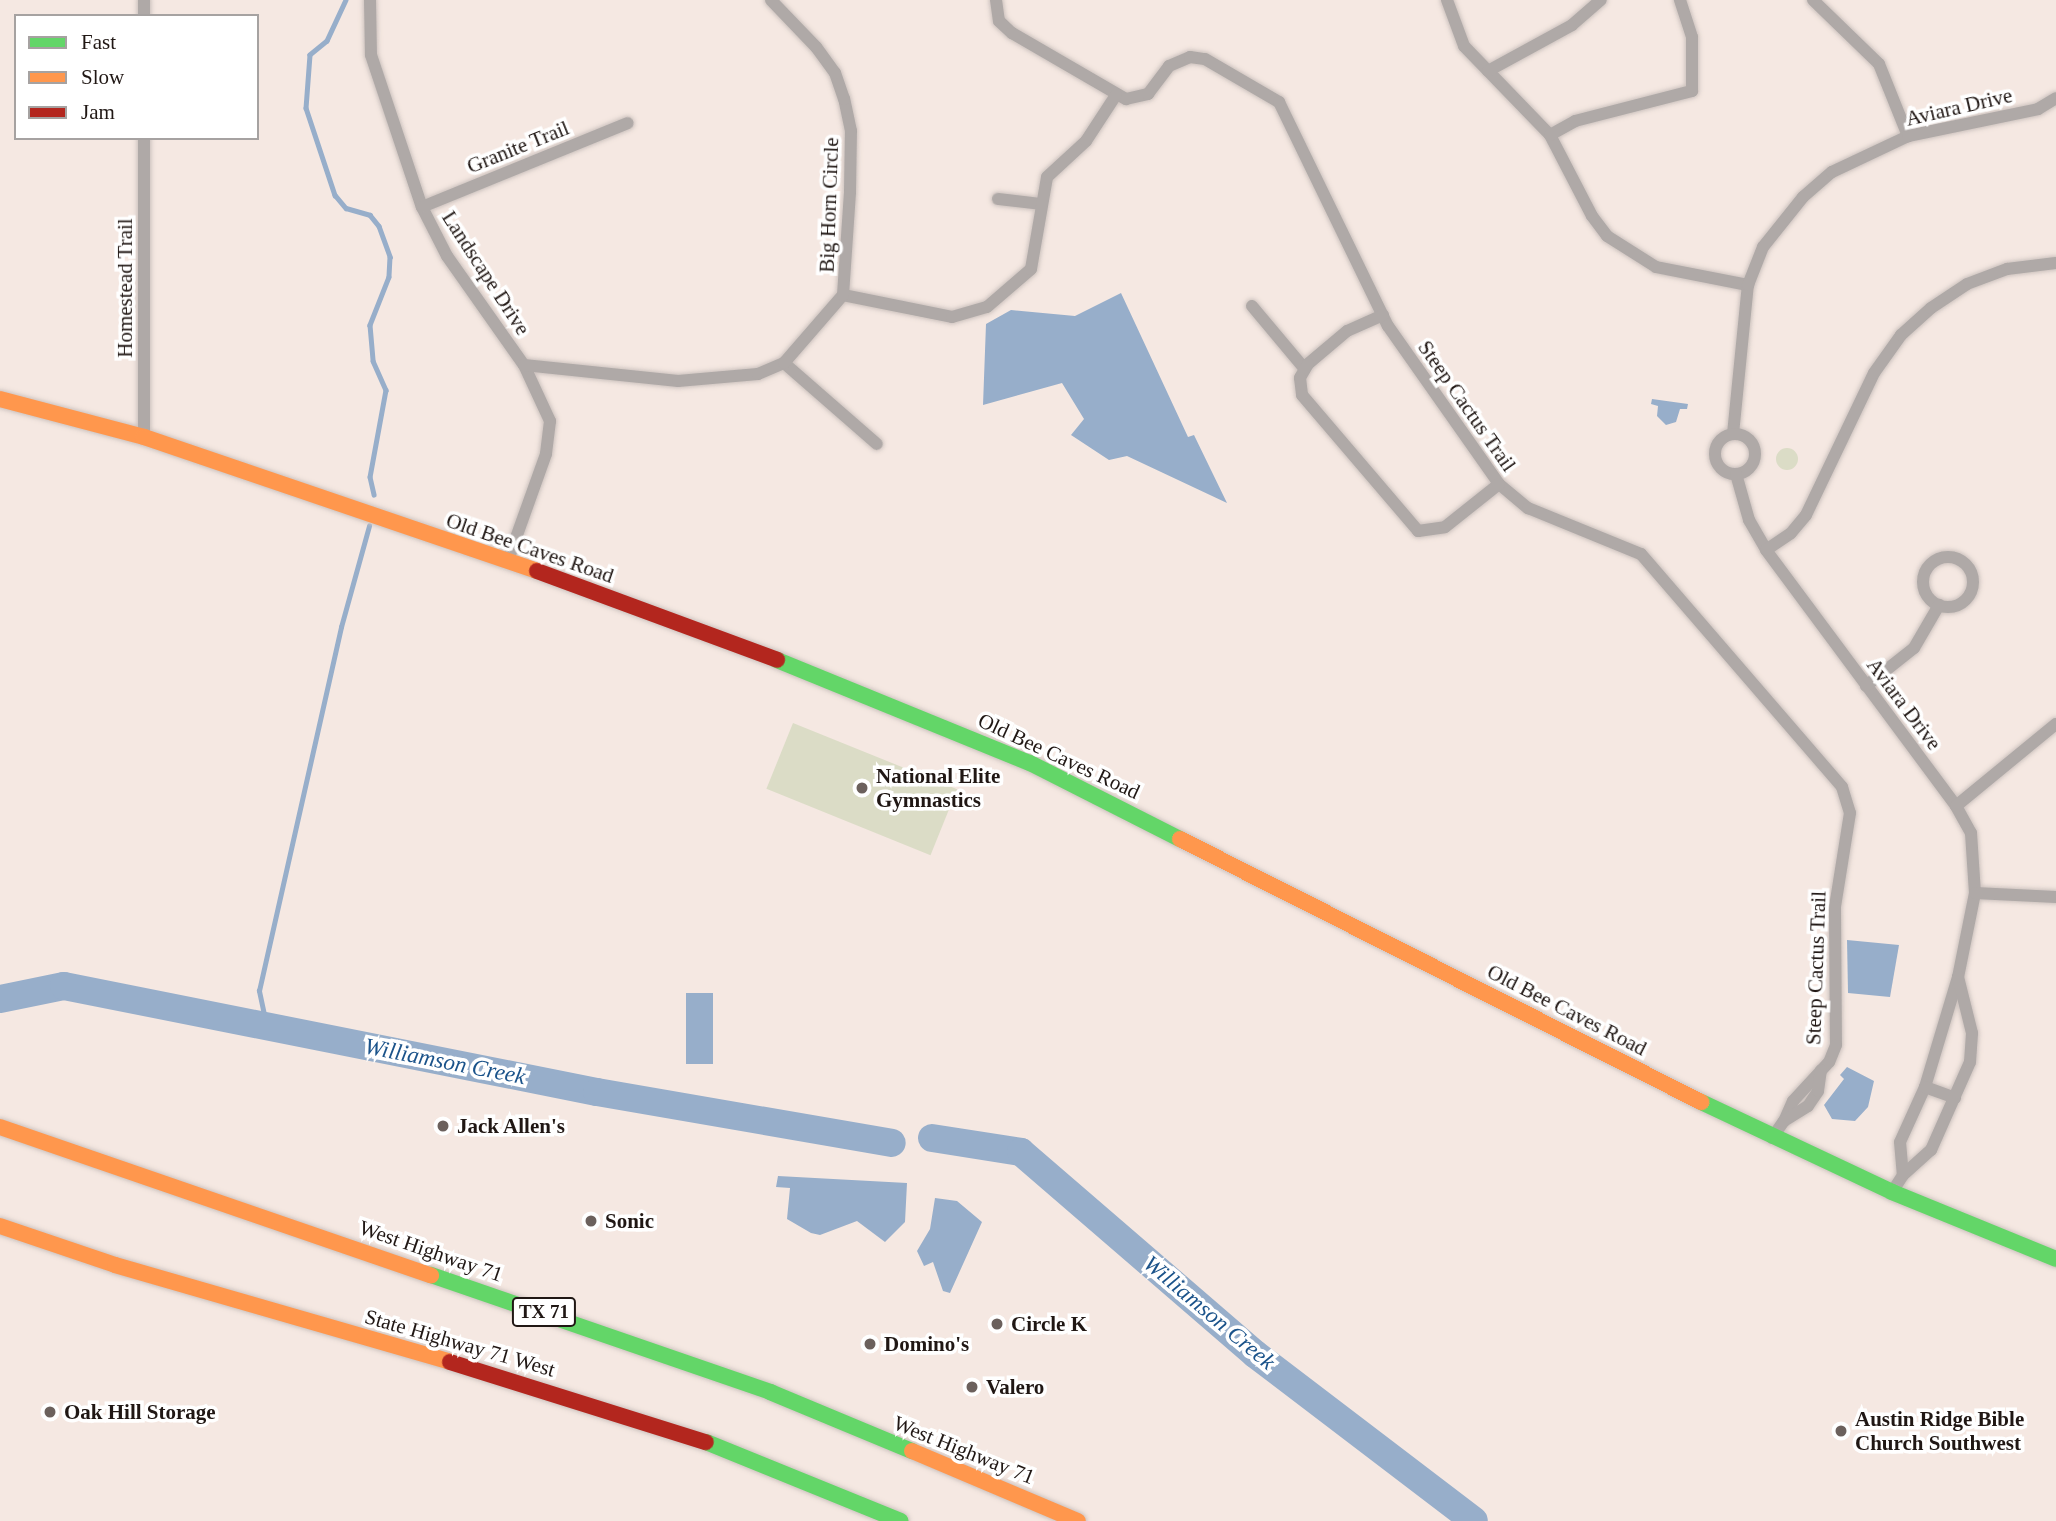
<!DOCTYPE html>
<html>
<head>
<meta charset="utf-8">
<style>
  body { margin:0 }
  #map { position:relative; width:2056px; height:1521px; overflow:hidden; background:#f5e8e2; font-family:Georgia,serif }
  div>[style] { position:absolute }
  .green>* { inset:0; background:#dbdcc6; transform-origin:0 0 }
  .round { border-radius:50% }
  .water>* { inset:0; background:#97aeca; transform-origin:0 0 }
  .stream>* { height:4.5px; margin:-2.25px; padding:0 2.25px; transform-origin:2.25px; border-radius:2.25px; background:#97aeca }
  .river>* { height:28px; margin:-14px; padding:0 14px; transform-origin:14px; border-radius:14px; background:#97aeca }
  .roads { filter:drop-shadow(0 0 2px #cdc3bf) drop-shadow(0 0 2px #cdc3bf) }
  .street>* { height:12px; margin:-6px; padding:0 6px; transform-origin:6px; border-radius:6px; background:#afa9a7 }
  .street>.ring { margin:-6px; padding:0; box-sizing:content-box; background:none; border:12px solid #afa9a7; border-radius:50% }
  .fast>* { height:16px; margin:-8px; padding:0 8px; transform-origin:8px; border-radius:8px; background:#63d668 }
  .slow>* { height:16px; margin:-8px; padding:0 8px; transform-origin:8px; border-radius:8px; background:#ff974d }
  .jam>* { height:16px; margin:-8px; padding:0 8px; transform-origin:8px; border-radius:8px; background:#b3261e }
  .dots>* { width:19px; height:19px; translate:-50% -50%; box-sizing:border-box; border:4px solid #fff; border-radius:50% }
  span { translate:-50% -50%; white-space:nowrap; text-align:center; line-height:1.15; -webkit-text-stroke:7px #fff; paint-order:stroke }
  .shield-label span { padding:2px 5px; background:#fff; border:2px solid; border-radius:5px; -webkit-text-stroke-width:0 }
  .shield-label { font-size:19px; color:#201714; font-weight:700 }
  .street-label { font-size:21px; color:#201714 }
  .poi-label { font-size:21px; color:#201714; font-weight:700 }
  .left { translate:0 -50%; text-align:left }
  .water-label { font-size:23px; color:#1b538a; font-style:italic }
  .legend { position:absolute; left:14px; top:14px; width:245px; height:126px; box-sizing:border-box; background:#fff; border:2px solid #a6a2a1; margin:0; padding:9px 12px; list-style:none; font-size:21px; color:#201714 }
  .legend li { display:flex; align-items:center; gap:14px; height:35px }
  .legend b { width:35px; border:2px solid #a6a2a1 }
</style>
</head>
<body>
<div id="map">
  <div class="green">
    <i class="round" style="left:1776px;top:448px;width:22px;height:22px"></i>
    <i style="left:793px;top:723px;width:177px;height:71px;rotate:22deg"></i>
  </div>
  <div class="water">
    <i style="clip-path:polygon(1121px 293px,1188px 437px,1194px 435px,1227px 503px,1127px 456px,1109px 460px,1071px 435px,1084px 419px,1062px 383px,983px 405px,986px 324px,1011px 310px,1075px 316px)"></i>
    <i style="clip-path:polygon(1652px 399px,1688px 404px,1687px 409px,1680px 409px,1676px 422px,1666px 425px,1657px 416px,1658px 406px,1651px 404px)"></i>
    <i style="clip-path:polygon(1847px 940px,1899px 945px,1890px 997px,1848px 993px)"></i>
    <i style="left:686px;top:993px;width:27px;height:71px"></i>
    <i style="clip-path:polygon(1847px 1067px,1874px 1081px,1868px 1107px,1855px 1121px,1832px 1119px,1824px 1105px,1844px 1079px,1840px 1075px)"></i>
    <i style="clip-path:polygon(778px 1176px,907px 1183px,905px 1222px,885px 1242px,857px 1221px,820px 1235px,811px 1233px,787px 1219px,790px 1188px,776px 1187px)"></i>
    <i style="clip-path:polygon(935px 1198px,957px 1201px,982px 1222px,950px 1293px,943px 1291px,933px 1262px,924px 1266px,917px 1251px,930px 1229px)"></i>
  </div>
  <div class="stream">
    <i style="left:346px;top:0;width:45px;rotate:114.9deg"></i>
    <i style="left:327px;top:41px;width:22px;rotate:141deg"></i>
    <i style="left:310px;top:55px;width:53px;rotate:94.3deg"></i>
    <i style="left:306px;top:108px;width:92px;rotate:71.6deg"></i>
    <i style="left:335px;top:195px;width:17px;rotate:50deg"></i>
    <i style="left:346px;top:208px;width:25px;rotate:16deg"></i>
    <i style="left:370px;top:215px;width:14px;rotate:51deg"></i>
    <i style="left:379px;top:226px;width:33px;rotate:70deg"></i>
    <i style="left:390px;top:257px;width:20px;rotate:93deg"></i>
    <i style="left:389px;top:277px;width:52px;rotate:111.6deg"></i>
    <i style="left:370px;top:325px;width:36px;rotate:85deg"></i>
    <i style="left:373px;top:361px;width:32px;rotate:66deg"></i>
    <i style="left:386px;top:390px;width:88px;rotate:100.4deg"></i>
    <i style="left:370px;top:477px;width:18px;rotate:77deg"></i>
    <i style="left:266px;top:1024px;width:34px;rotate:-102deg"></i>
    <i style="left:259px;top:991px;width:373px;rotate:-77.3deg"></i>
    <i style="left:341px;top:627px;width:105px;rotate:-74.5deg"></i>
  </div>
  <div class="river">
    <i style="left:0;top:999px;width:65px;rotate:-11.5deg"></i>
    <i style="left:64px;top:986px;width:543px;rotate:11.25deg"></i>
    <i style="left:597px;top:1092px;width:299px;rotate:9.8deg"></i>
    <i style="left:932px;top:1138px;width:90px;rotate:8.9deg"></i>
    <i style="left:1021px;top:1152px;width:309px;rotate:40.8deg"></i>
    <i style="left:1255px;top:1354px;width:275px;rotate:37.3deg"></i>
  </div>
  <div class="roads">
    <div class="street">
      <i style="left:144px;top:0;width:16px;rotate:90deg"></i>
      <i style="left:370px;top:0;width:55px;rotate:89deg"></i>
      <i style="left:371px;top:55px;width:160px;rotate:71.5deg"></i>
      <i style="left:422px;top:207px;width:55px;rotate:63deg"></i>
      <i style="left:447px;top:256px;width:133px;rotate:54.8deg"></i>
      <i style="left:524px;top:365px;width:62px;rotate:65.1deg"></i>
      <i style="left:550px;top:421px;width:33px;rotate:97deg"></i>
      <i style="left:546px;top:454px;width:113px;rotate:109.7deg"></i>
      <i style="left:996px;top:0;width:21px;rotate:82deg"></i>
      <i style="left:999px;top:21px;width:18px;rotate:43deg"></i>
      <i style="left:1012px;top:33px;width:132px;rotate:30.1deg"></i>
      <i style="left:1126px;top:99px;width:23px;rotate:-13deg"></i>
      <i style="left:1148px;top:94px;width:35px;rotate:-53deg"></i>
      <i style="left:1169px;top:66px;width:23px;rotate:-23deg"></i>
      <i style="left:1190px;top:57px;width:15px;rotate:8deg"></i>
      <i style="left:1205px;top:59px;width:86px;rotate:30.2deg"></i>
      <i style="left:1279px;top:102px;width:249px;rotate:64.1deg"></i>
      <i style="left:1388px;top:326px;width:193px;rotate:54.9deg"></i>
      <i style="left:1499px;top:484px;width:38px;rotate:40deg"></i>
      <i style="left:1528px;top:508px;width:122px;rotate:22.2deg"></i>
      <i style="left:1641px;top:554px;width:308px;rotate:49.2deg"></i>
      <i style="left:1842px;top:787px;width:27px;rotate:73deg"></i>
      <i style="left:1850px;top:813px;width:95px;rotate:99.1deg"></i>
      <i style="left:1835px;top:907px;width:138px;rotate:89.6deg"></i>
      <i style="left:1836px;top:1045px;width:18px;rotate:112deg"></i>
      <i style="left:1829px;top:1062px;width:53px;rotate:132.7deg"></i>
      <i style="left:1793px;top:1101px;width:22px;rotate:114deg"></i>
      <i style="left:1447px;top:0;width:49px;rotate:69.7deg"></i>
      <i style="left:1464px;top:46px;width:124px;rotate:46deg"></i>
      <i style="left:1550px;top:135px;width:91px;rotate:62.6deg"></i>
      <i style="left:1592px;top:216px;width:25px;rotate:53deg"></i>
      <i style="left:1607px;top:236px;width:58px;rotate:32.3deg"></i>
      <i style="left:1656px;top:267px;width:94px;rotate:11.1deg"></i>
      <i style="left:1813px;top:0;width:92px;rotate:44.1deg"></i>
      <i style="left:1879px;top:64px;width:78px;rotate:68.1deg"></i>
      <i style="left:1488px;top:71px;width:96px;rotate:-28.7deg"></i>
      <i style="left:1572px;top:25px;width:38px;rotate:-41deg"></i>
      <i style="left:1550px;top:135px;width:29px;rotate:-29deg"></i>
      <i style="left:1575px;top:121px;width:121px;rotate:-14.4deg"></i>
      <i style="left:1692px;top:91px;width:54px;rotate:-90deg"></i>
      <i style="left:1692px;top:37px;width:39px;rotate:-108deg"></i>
      <i style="left:144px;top:138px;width:299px;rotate:90deg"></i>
      <i style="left:998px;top:199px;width:43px;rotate:6.6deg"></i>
      <i style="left:422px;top:207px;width:222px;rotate:-22.2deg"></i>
      <i style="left:843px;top:295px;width:111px;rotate:11.4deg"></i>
      <i style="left:952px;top:317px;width:36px;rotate:-16deg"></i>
      <i style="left:987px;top:307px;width:58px;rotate:-40.8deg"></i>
      <i style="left:1031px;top:269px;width:93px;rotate:-80.1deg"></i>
      <i style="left:1047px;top:177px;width:53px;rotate:-42.7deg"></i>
      <i style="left:1086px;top:141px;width:55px;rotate:-56.9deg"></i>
      <i style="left:1252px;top:306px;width:81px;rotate:50deg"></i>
      <i style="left:1383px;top:315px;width:39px;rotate:156deg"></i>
      <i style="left:1347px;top:331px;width:51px;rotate:139.8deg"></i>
      <i style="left:1308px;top:364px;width:16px;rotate:120deg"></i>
      <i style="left:1300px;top:378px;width:17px;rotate:83deg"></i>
      <i style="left:1302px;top:395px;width:179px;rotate:49.5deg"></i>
      <i style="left:1418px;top:531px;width:27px;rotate:-8deg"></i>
      <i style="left:1445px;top:527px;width:69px;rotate:-38.5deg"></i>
      <i style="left:784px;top:363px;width:123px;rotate:41.1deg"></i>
      <i style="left:524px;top:365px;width:155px;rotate:5.9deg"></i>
      <i style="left:678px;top:381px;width:80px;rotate:-5deg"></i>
      <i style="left:758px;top:374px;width:28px;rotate:-23deg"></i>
      <i style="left:784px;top:363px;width:90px;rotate:-49.1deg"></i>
      <i style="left:843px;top:295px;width:103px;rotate:-86.1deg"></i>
      <i style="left:850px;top:192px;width:61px;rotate:-89.1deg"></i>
      <i style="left:851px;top:131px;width:33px;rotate:-102deg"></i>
      <i style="left:844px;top:99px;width:28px;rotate:-109deg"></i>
      <i style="left:835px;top:73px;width:32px;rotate:-126deg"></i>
      <i style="left:816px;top:47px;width:65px;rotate:-133.8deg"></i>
      <i style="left:1733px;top:434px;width:150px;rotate:-84.3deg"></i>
      <i style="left:1748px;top:285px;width:41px;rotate:-68.5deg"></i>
      <i style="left:1763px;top:247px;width:64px;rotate:-51.3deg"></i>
      <i style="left:1803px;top:197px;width:38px;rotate:-41deg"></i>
      <i style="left:1832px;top:172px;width:84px;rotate:-25.3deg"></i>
      <i style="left:1908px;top:136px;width:133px;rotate:-11.7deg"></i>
      <i style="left:2038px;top:109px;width:21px;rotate:-31deg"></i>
      <i class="ring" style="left:1715px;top:434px;width:28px;height:28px"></i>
      <i style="left:1736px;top:474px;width:48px;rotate:74.2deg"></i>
      <i style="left:1749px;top:520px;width:34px;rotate:60deg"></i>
      <i style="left:1766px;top:550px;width:319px;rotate:53.4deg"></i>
      <i style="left:1956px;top:806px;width:31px;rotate:61deg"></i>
      <i style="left:1971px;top:833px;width:60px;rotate:86.2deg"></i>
      <i style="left:1975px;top:893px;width:86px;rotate:101.4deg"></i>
      <i style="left:1958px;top:977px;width:115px;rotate:106.7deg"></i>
      <i style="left:1925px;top:1087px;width:60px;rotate:114.4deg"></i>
      <i style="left:1900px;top:1142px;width:33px;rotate:85deg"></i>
      <i style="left:1766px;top:550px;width:30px;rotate:-34deg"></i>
      <i style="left:1791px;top:533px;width:23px;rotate:-50deg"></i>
      <i style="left:1806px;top:515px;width:157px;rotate:-64.4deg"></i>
      <i style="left:1874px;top:373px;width:47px;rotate:-54.6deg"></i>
      <i style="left:1901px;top:335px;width:40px;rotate:-42deg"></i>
      <i style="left:1931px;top:308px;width:43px;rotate:-33.7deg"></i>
      <i style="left:1967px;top:284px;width:43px;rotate:-20.6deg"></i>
      <i style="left:2007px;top:269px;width:49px;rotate:-7deg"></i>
      <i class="ring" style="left:1923px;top:557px;width:38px;height:38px"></i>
      <i style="left:1866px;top:686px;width:61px;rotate:-38.4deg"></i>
      <i style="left:1914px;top:648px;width:50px;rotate:-59.8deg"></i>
      <i style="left:1956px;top:806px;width:129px;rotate:-39.4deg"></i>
      <i style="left:1975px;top:893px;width:81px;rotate:2.8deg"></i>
      <i style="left:1925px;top:1087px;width:32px;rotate:20deg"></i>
      <i style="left:1772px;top:1138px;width:21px;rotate:-55deg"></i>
      <i style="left:1784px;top:1121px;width:28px;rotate:-32deg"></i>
      <i style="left:1808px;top:1106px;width:18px;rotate:-56deg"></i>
      <i style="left:1818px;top:1091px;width:21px;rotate:-82deg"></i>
      <i style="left:1892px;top:1192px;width:20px;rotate:-57deg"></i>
      <i style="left:1903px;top:1175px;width:38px;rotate:-42deg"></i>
      <i style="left:1931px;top:1150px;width:96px;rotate:-66.1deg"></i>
      <i style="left:1970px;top:1062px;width:29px;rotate:-86deg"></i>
      <i style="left:1972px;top:1033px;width:58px;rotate:-104deg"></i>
    </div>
    <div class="fast">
      <i style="left:777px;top:660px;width:273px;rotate:22.2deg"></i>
      <i style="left:1030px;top:763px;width:168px;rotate:26.9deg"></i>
      <i style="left:1701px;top:1102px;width:211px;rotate:25.2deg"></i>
      <i style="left:1892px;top:1192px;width:177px;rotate:22.2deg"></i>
      <i style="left:431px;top:1275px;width:359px;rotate:19deg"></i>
      <i style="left:770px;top:1392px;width:154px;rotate:22.6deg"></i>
      <i style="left:706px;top:1442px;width:210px;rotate:22.1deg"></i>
    </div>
    <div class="slow">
      <i style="left:0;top:399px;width:149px;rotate:14.8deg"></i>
      <i style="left:144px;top:437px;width:415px;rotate:18.8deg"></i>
      <i style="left:1180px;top:839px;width:584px;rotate:26.78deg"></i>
      <i style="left:0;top:1127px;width:456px;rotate:19deg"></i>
      <i style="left:0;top:1226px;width:121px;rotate:18.7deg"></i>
      <i style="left:115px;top:1265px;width:349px;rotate:16.1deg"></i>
      <i style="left:912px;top:1451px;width:180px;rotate:22.9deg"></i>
    </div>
    <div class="jam">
      <i style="left:537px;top:571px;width:256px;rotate:20.3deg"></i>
      <i style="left:450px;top:1362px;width:268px;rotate:17.4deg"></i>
    </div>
  </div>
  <div class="dots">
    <i style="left:862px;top:788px;background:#6b605c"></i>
    <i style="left:443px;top:1126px;background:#6b605c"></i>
    <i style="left:591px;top:1221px;background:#6b605c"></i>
    <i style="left:997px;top:1324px;background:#6b605c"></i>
    <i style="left:870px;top:1344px;background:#6b605c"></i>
    <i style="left:972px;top:1387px;background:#6b605c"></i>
    <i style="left:50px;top:1412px;background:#6b605c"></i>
    <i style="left:1841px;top:1431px;background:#6b605c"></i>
  </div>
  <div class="shield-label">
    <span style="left:544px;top:1312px">TX 71</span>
  </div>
  <div class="street-label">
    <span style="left:1959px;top:107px;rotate:-13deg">Aviara Drive</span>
    <span style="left:518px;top:147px;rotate:-22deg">Granite Trail</span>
    <span style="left:829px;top:205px;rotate:-88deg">Big Horn Circle</span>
    <span style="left:486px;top:273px;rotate:57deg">Landscape Drive</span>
    <span style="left:125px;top:288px;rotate:-90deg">Homestead Trail</span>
    <span style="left:1467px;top:406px;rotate:55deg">Steep Cactus Trail</span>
    <span style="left:530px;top:548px;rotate:19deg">Old Bee Caves Road</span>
    <span style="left:1904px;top:704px;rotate:53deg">Aviara Drive</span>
    <span style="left:1059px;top:756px;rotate:25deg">Old Bee Caves Road</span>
    <span style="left:1816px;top:968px;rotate:-88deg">Steep Cactus Trail</span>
    <span style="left:1567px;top:1010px;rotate:27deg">Old Bee Caves Road</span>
    <span style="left:431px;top:1251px;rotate:19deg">West Highway 71</span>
    <span style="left:460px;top:1343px;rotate:16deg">State Highway 71 West</span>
    <span style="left:964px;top:1450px;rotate:22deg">West Highway 71</span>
  </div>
  <div class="poi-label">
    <span class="left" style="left:876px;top:788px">National Elite<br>Gymnastics</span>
    <span class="left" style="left:457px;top:1126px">Jack Allen's</span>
    <span class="left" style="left:605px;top:1221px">Sonic</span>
    <span class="left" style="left:1011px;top:1324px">Circle K</span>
    <span class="left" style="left:884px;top:1344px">Domino's</span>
    <span class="left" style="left:986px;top:1387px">Valero</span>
    <span class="left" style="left:64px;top:1412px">Oak Hill Storage</span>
    <span class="left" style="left:1855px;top:1431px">Austin Ridge Bible<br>Church Southwest</span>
  </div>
  <div class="water-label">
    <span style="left:445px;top:1062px;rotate:11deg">Williamson Creek</span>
    <span style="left:1209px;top:1313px;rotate:40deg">Williamson Creek</span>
  </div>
  <ul class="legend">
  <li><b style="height:9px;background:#63d668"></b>Fast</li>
  <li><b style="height:9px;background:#ff974d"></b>Slow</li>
  <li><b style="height:9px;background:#b3261e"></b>Jam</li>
  </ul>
</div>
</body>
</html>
